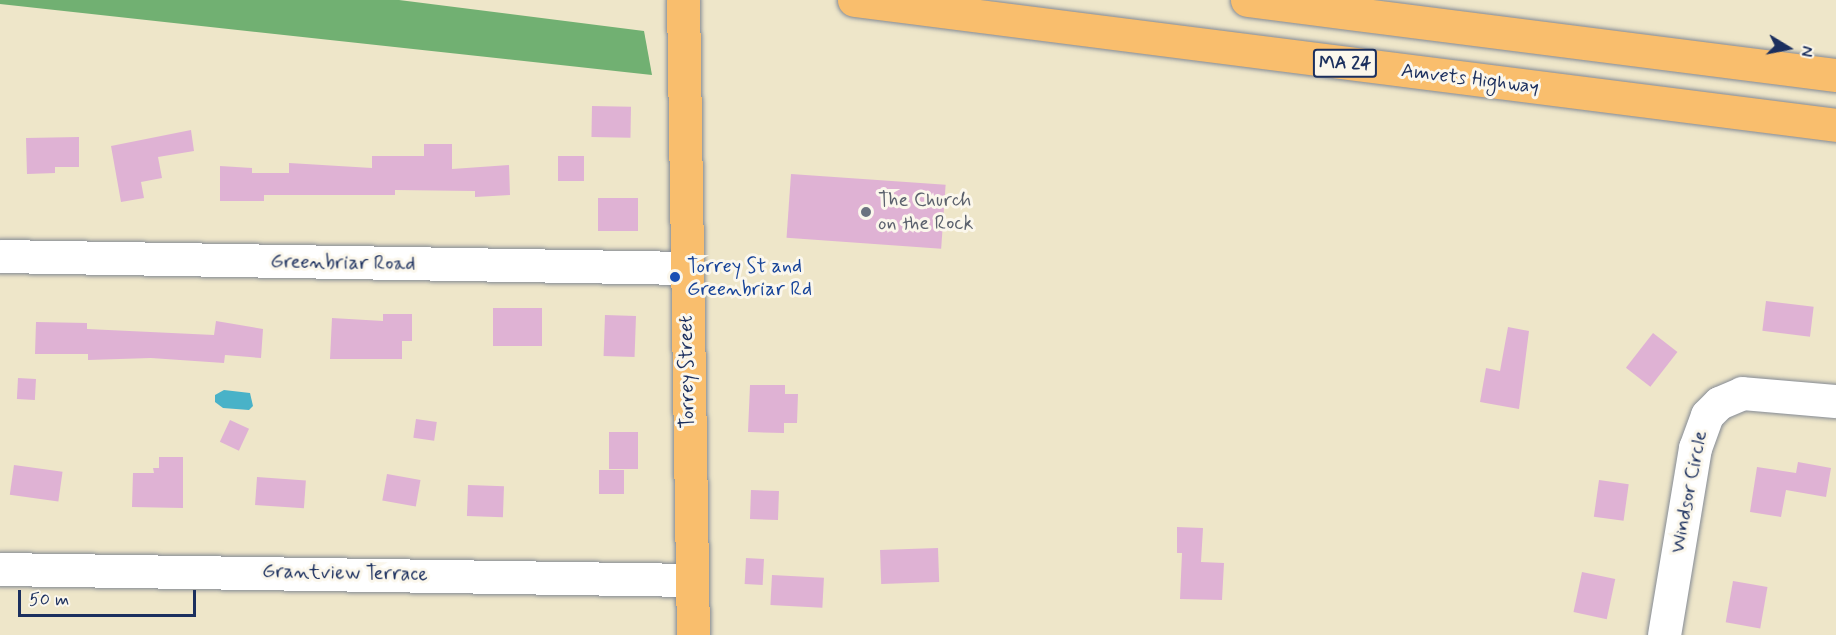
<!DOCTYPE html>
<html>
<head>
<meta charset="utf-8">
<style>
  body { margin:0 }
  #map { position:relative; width:1836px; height:635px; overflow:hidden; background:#eee6c9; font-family:Mynerve,sans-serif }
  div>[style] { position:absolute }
  .forest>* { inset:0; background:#71b072 }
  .water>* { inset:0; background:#49b2c8 }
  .building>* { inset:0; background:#dfb2d4; transform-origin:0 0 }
  .roads { filter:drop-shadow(0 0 2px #848a94) drop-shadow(0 0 2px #848a94) }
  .minor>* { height:33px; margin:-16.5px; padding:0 16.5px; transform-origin:16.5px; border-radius:16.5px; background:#fff }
  .major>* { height:33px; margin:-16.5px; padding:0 16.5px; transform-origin:16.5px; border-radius:16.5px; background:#f9be6d }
  .highway>* { height:33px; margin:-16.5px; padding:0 16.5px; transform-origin:16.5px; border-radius:16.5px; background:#f9be6d }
  .dots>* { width:16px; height:16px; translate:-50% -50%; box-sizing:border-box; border:3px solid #fbf7ec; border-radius:50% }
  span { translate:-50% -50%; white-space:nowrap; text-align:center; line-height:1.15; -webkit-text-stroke:6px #fbf7ec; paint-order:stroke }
  .shield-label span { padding:2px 4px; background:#fbf7ec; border:2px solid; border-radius:4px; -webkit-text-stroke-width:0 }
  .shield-label { font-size:18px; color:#1b2f5e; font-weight:700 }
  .street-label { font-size:20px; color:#1b2f5e }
  .worship-label { font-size:20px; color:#5b616d }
  .left { translate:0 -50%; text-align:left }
  .transit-label { font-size:20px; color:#164399 }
  .north { position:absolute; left:1758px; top:18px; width:60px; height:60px; -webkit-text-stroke:4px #fbf7ec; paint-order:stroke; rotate:100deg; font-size:16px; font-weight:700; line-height:24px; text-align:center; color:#1b2f5e }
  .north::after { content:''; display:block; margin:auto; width:21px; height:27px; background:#1b2f5e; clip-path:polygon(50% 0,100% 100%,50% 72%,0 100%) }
  .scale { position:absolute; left:18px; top:590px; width:178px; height:27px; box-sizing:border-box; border:3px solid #1b2f5e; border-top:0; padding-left:8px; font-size:18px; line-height:21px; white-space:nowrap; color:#1b2f5e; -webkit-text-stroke:4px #fbf7ec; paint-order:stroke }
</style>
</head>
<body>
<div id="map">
  <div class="forest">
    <i style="clip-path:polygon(0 0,399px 0,644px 31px,652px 75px,0 4px)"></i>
  </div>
  <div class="water">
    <i style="clip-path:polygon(224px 390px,250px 393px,253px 406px,249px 410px,223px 408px,215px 402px,215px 395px)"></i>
  </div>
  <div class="building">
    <i style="left:592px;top:106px;width:39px;height:31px;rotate:1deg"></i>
    <i style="clip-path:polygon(191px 130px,194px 151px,158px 157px,162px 178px,141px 182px,144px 198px,121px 202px,111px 146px)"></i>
    <i style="clip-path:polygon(79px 137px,79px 167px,55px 167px,55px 173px,27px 174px,26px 138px)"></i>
    <i style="clip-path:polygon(424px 144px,452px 144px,452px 169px,509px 165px,510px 195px,475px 197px,475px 191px,395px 190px,395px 195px,264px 195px,264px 201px,220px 201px,220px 166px,252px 168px,252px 173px,289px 173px,289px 163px,372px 168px,372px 156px,424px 156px)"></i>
    <i style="left:558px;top:156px;width:26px;height:25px"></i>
    <i style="left:791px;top:174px;width:155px;height:64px;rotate:4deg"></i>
    <i style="left:598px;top:198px;width:40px;height:33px"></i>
    <i style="left:1766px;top:301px;width:48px;height:30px;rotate:7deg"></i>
    <i style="left:493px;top:308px;width:49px;height:38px"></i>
    <i style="clip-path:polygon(383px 314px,412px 314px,412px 341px,402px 341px,402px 359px,330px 359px,332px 318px,383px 321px)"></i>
    <i style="left:605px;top:315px;width:31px;height:41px;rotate:2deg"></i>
    <i style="clip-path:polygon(216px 321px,263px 329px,261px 358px,225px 355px,224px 363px,151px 358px,88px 360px,88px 354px,35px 354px,36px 322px,87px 323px,87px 329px,214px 335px)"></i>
    <i style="clip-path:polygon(1508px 327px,1529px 331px,1519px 409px,1480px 402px,1486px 368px,1500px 371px)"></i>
    <i style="left:1653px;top:333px;width:31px;height:44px;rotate:38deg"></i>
    <i style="left:18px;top:378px;width:18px;height:21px;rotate:3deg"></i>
    <i style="clip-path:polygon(750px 385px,785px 385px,785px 394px,798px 394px,797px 423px,784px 423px,784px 433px,748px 432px)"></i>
    <i style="left:416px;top:419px;width:21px;height:19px;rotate:8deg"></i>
    <i style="left:230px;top:420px;width:21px;height:24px;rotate:25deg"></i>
    <i style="left:638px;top:432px;width:37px;height:29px;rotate:90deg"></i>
    <i style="clip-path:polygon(159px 457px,183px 457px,183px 508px,132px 507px,133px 473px,154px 473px,153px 468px,159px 468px)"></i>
    <i style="clip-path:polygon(1798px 462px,1831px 468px,1826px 497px,1786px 490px,1781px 517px,1750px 512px,1757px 467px,1796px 473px)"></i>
    <i style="left:14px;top:465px;width:49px;height:30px;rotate:8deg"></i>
    <i style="left:599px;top:470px;width:25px;height:24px"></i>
    <i style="left:387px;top:474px;width:34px;height:27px;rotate:10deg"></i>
    <i style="left:257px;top:477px;width:49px;height:28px;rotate:4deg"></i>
    <i style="left:1599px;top:480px;width:30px;height:37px;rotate:8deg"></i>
    <i style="left:468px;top:485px;width:36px;height:31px;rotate:2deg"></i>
    <i style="left:751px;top:490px;width:28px;height:29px;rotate:2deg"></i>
    <i style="clip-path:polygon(1177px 527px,1203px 528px,1201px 562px,1224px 563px,1222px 600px,1180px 599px,1182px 553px,1177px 553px)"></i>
    <i style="left:938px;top:548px;width:34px;height:58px;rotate:88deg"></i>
    <i style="left:746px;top:558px;width:18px;height:26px;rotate:3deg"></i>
    <i style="left:1582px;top:572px;width:34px;height:41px;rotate:12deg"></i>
    <i style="left:772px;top:575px;width:52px;height:30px;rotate:3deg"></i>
    <i style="left:1733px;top:581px;width:35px;height:42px;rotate:10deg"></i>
  </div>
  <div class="roads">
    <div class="minor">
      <i style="left:0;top:256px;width:685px;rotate:1deg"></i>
      <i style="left:0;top:569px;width:690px;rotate:0.91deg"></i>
      <i style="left:1664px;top:635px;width:190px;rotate:-80.6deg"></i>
      <i style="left:1695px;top:448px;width:35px;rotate:-70deg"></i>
      <i style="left:1707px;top:415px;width:17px;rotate:-45deg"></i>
      <i style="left:1719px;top:403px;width:25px;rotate:-23deg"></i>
      <i style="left:1742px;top:393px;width:94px;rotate:4.9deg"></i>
    </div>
    <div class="major">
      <i style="left:683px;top:0;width:635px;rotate:89.1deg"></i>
    </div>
    <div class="highway">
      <i style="left:854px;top:0;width:990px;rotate:7.25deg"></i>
      <i style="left:1247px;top:0;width:594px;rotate:7.26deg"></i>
    </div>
  </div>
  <div class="dots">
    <i style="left:866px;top:212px;background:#6b7280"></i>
    <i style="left:675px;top:277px;background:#1a4fb4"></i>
  </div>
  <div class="shield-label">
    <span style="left:1345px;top:63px">MA 24</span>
  </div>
  <div class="street-label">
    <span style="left:1470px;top:79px;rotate:7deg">Amvets Highway</span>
    <span style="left:343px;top:263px;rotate:1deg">Greenbriar Road</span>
    <span style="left:687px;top:372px;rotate:-91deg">Torrey Street</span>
    <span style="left:1689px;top:492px;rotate:-79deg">Windsor Circle</span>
    <span style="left:345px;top:573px;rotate:1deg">Grantview Terrace</span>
  </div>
  <div class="worship-label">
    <span class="left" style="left:878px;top:212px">The Church<br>on the Rock</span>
  </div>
  <div class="transit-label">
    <span class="left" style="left:687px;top:278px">Torrey St and<br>Greenbriar Rd</span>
  </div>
  <div class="north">N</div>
  <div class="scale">50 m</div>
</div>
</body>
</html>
